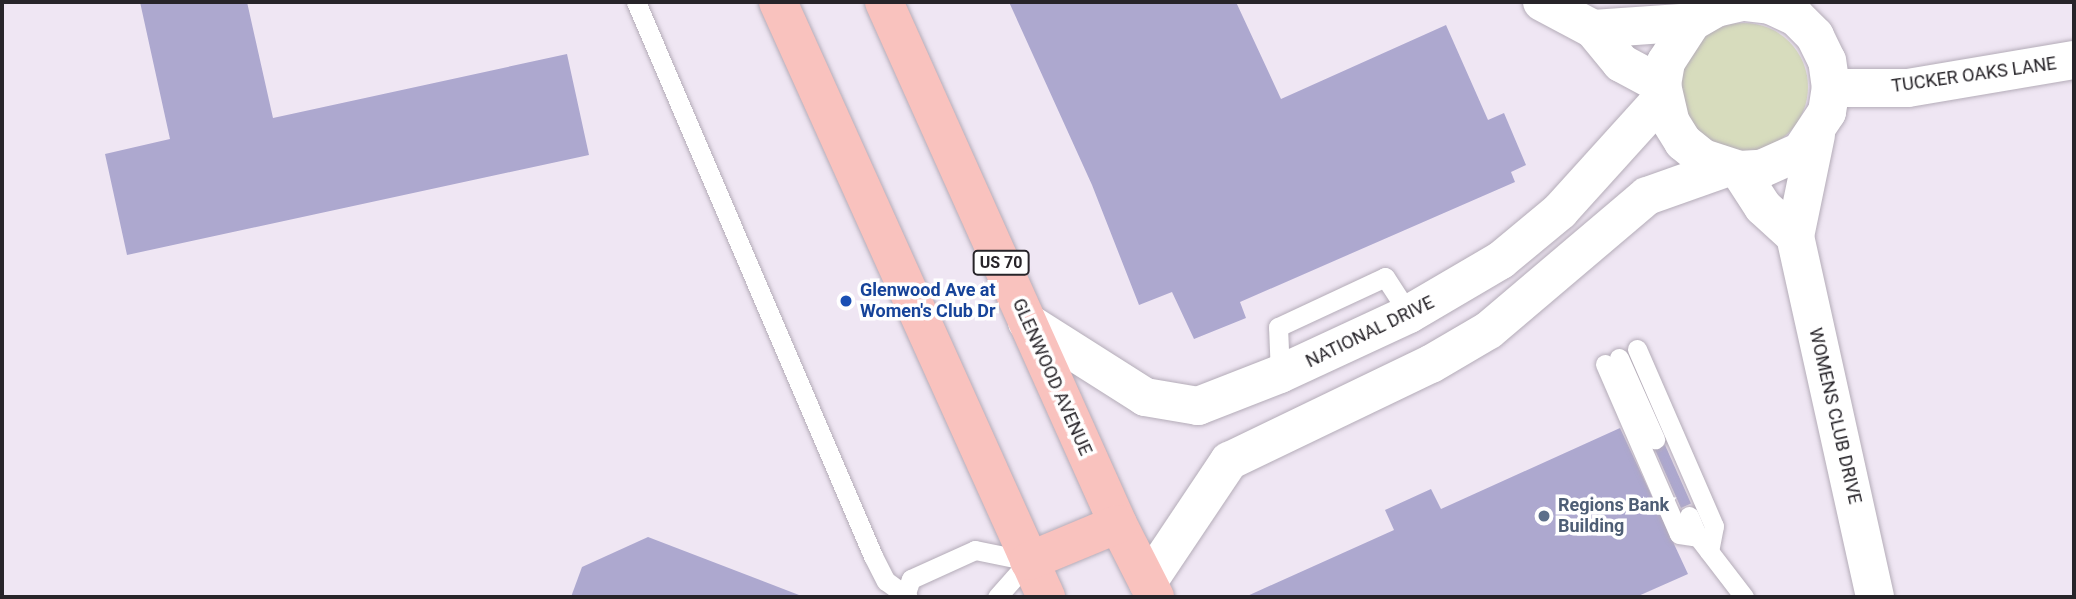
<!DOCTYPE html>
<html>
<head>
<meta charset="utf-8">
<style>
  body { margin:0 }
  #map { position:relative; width:2076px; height:599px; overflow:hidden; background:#efe6f3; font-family:Roboto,sans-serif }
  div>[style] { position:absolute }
  .green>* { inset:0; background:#d7dcbd }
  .round { border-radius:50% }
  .building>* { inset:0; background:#ada8cf; transform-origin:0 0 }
  .roads { filter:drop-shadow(0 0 2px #b4acb8) drop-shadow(0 0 2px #b4acb8) }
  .service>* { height:19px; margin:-9.5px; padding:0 9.5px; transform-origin:9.5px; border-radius:9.5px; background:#fff }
  .minor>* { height:38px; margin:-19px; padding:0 19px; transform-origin:19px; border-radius:19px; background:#fff }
  .primary>* { height:38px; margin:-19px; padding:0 19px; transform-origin:19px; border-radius:19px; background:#f9c2be }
  .dots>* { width:19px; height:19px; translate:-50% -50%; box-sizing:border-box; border:4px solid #fff; border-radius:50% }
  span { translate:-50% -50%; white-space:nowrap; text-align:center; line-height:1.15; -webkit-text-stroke:7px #fff; paint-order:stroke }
  .shield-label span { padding:2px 5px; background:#fff; border:2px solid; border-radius:5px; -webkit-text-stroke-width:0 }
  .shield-label { font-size:16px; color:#272429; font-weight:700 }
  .street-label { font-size:18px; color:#272429 }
  .transit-label { font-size:18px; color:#164399; font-weight:700 }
  .left { translate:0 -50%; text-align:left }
  .service-label { font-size:18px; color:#4e5e75; font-weight:700 }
  .frame { position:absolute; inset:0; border:4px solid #272429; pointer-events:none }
</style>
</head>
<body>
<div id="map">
  <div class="green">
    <i class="round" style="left:1680px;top:23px;width:128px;height:128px"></i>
  </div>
  <div class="building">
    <i style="clip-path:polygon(140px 2px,247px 2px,273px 118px,567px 54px,589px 155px,127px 255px,105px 154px,170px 139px)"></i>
    <i style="clip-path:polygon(1009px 2px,1236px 2px,1281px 99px,1446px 25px,1488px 120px,1504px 113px,1526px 165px,1511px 172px,1515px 182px,1240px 302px,1246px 318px,1194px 339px,1172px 292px,1139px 305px,1092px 185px)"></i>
    <i style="clip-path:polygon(1620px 428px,1688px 574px,1636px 597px,1245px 597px,1394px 530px,1385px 510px,1431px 489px,1441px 509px)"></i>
    <i style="left:1665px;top:445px;width:64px;height:11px;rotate:66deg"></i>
    <i style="clip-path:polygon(648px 537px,799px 595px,799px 597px,571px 597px,582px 567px)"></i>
  </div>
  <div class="roads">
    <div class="service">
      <i style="left:636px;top:2px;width:603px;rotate:66.84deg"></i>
      <i style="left:873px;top:556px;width:28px;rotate:63deg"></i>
      <i style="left:886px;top:581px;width:27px;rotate:36deg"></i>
      <i style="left:1637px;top:349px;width:193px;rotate:66.5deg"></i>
      <i style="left:1714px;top:526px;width:26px;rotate:101deg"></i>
      <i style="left:1619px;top:358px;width:89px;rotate:66deg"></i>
      <i style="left:1605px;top:364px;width:185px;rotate:66.5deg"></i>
      <i style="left:1679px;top:534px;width:19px;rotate:9deg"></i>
      <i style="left:1280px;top:374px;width:47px;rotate:-92.4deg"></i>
      <i style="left:1278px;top:327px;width:118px;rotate:-25deg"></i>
      <i style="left:1385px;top:277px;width:44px;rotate:57deg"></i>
      <i style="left:1689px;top:516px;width:23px;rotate:67deg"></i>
      <i style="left:1698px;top:537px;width:76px;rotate:52.5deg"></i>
      <i style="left:905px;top:596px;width:18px;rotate:-71deg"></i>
      <i style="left:911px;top:579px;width:70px;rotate:-24.4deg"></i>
      <i style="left:975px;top:550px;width:55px;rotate:11.5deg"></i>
      <i style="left:997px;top:597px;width:48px;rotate:-48.4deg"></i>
    </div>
    <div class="minor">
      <i style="left:1542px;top:2px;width:58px;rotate:27.9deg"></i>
      <i style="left:1593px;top:29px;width:44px;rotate:50.5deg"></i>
      <i style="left:1621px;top:63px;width:47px;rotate:28.2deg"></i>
      <i style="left:1742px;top:2px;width:27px;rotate:167deg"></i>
      <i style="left:1716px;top:8px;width:28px;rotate:150deg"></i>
      <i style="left:1692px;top:22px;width:48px;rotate:123deg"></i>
      <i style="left:1666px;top:62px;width:23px;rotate:100deg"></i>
      <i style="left:1662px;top:85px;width:37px;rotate:77deg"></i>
      <i style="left:1670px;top:121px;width:25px;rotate:58deg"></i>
      <i style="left:1683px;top:142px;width:26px;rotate:39deg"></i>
      <i style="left:1703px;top:158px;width:38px;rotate:18deg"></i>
      <i style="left:1739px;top:170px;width:22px;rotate:-3deg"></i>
      <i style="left:1761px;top:169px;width:44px;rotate:-24.2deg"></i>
      <i style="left:1801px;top:151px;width:47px;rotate:-56.3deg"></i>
      <i style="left:1827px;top:112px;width:24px;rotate:-81deg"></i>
      <i style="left:1831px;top:88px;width:27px;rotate:-98deg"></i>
      <i style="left:1827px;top:61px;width:28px;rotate:-116deg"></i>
      <i style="left:1815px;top:36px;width:27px;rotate:-135deg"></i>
      <i style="left:1796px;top:17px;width:29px;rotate:-155deg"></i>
      <i style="left:1770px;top:5px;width:26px;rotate:-173deg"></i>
      <i style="left:1593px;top:29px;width:99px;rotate:-4deg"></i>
      <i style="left:1831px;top:88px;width:77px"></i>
      <i style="left:1908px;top:88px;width:168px;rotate:-9.6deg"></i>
      <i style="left:1816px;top:135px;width:103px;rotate:101.7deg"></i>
      <i style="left:1795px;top:236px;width:370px;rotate:77.5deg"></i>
      <i style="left:1739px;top:170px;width:44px;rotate:57deg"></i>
      <i style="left:1763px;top:207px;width:43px;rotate:42.2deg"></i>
      <i style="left:1027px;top:322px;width:140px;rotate:32.4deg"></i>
      <i style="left:1145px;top:397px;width:54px;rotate:9.6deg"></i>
      <i style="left:1198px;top:406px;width:88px;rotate:-21.3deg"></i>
      <i style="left:1280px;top:374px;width:142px;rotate:-24.9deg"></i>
      <i style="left:1409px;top:314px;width:107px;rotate:-30.4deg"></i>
      <i style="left:1501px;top:260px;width:77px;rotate:-39.7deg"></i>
      <i style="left:1560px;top:211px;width:154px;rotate:-47.9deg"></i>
      <i style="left:1148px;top:582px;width:146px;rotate:-56.2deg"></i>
      <i style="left:1229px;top:461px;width:224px;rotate:-25.7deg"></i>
      <i style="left:1431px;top:364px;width:67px;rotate:-30.4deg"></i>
      <i style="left:1489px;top:330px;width:207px;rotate:-40.3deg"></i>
      <i style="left:1647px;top:196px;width:84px;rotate:-19.5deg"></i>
    </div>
    <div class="primary">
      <i style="left:778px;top:2px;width:653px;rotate:65.75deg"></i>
      <i style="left:884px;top:2px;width:572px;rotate:65.85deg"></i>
      <i style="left:1118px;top:524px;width:82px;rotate:63.1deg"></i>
      <i style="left:1029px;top:561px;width:96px;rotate:-22.6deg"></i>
    </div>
  </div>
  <div class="dots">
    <i style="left:846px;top:301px;background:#1a4fb4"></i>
    <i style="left:1544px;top:516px;background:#5c6f8a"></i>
  </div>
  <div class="shield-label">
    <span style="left:1001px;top:263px">US 70</span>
  </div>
  <div class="street-label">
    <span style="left:1974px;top:75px;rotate:-8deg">TUCKER OAKS LANE</span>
    <span style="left:1370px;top:332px;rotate:-26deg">NATIONAL DRIVE</span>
    <span style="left:1052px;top:377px;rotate:66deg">GLENWOOD AVENUE</span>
    <span style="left:1835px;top:416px;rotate:77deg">WOMENS CLUB DRIVE</span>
  </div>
  <div class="transit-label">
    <span class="left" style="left:860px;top:301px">Glenwood Ave at<br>Women's Club Dr</span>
  </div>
  <div class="service-label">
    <span class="left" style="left:1558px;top:516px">Regions Bank<br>Building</span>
  </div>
  <div class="frame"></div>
</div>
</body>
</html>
